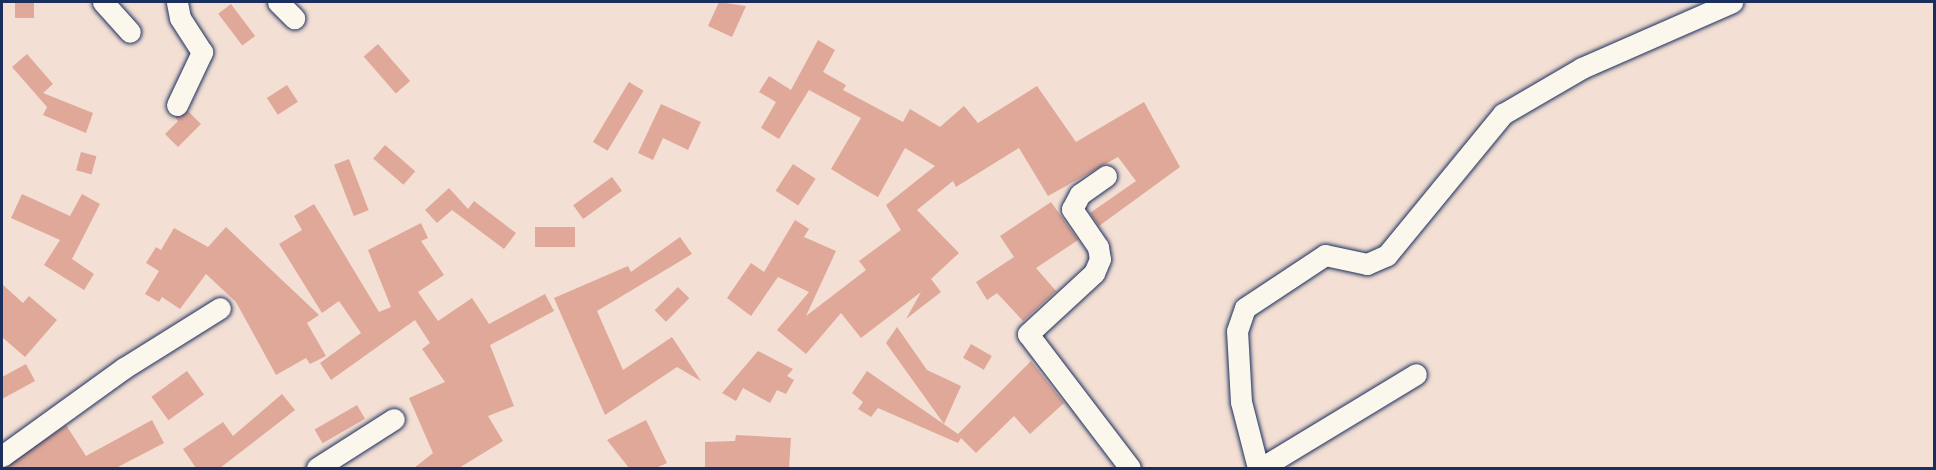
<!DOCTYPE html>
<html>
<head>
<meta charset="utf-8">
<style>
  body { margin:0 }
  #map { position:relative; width:1936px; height:470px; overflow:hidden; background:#f3dfd3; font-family:Mynerve,sans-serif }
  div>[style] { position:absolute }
  .building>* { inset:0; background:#e0a899; transform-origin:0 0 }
  .roads { filter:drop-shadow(0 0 2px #1b2f5e) drop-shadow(0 0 2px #1b2f5e) }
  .minor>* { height:21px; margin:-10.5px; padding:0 10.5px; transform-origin:10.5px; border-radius:10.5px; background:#fbf7ec }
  span { translate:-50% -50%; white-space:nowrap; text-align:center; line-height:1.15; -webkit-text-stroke:6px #fbf7ec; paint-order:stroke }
  .frame { position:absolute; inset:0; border:3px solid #1b2f5e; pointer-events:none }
</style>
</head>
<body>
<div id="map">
  <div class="building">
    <i style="left:15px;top:2px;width:19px;height:16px"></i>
    <i style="clip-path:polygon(719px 2px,746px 6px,732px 37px,708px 26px)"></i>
    <i style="left:231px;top:4px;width:40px;height:16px;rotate:53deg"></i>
    <i style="clip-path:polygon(818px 40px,835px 50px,823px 72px,846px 85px,843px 90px,903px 122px,910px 109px,940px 127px,964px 106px,978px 123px,1037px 86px,1076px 142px,1144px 102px,1180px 167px,1099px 226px,1090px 213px,1136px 181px,1118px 157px,1048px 196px,1019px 148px,956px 187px,953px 181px,917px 210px,959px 253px,931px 279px,941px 292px,906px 319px,921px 292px,861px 338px,841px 313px,806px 354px,777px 330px,809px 292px,778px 277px,751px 316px,727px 298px,751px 263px,764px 272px,795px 220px,809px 229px,804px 237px,836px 251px,806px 316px,866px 270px,859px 261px,901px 230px,886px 205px,935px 166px,905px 148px,878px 197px,862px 188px,831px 169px,861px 118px,809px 90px,779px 139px,761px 128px,776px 102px,759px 92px,769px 76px,791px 90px)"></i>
    <i style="left:378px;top:44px;width:49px;height:19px;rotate:49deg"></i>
    <i style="clip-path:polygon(27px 54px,53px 84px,43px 93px,93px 113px,86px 133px,43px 115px,47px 107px,12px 67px)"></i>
    <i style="left:629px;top:82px;width:17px;height:70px;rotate:31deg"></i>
    <i style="left:287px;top:85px;width:20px;height:24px;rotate:57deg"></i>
    <i style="clip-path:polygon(661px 104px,701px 122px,688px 150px,663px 138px,653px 160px,638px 153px)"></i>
    <i style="clip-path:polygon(188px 111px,201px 124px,178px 147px,165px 134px,178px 121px,175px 117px)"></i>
    <i style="left:385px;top:145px;width:40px;height:18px;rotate:41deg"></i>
    <i style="left:81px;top:152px;width:16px;height:19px;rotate:15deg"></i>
    <i style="left:349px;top:159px;width:55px;height:16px;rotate:69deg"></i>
    <i style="left:793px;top:164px;width:27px;height:32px;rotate:33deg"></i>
    <i style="left:612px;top:177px;width:17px;height:48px;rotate:54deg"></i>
    <i style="clip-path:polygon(449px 188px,468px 209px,474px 201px,516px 233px,504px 249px,452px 210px,437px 223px,425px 210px)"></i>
    <i style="clip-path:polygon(22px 194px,70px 216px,82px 194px,100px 204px,72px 259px,94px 274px,84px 290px,44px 265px,60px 240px,11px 218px)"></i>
    <i style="clip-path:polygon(1051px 202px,1078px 240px,1036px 268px,1056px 291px,1023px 321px,997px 293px,987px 300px,976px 282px,1014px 257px,1000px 236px)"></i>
    <i style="clip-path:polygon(314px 204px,379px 312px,391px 307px,368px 250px,421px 223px,428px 238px,421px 241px,444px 275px,418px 292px,438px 321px,472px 298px,489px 324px,545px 294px,554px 311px,490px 345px,514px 406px,488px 416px,503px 441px,459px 468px,414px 468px,433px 453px,409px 398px,445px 382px,422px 349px,430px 343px,415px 320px,331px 380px,320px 363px,361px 333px,339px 301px,322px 313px,279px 244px,302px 230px,294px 216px)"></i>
    <i style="clip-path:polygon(226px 227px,319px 315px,307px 323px,326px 356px,310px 364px,306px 358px,276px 375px,236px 302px,206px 274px,180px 309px,162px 297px,159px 302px,145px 294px,159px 271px,146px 263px,156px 247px,161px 250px,174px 228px,208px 247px)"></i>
    <i style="left:535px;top:227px;width:40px;height:20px"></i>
    <i style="clip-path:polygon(680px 237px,692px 254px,597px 311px,623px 370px,672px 337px,701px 381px,677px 367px,605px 415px,554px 298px,628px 266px,631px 272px)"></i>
    <i style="clip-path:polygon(2px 284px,23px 303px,29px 296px,57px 320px,25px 357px,2px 337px)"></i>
    <i style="left:678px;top:287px;width:16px;height:33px;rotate:45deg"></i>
    <i style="clip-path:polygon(897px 327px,927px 370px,961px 386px,944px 424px,886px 343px)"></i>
    <i style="left:971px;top:344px;width:24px;height:16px;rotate:30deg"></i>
    <i style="clip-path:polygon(758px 351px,793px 369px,787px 376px,794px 380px,786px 394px,777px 390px,770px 403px,743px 388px,736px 401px,722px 393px)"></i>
    <i style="clip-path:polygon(1031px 361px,1064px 403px,1030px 434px,1014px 416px,976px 453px,961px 438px,958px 443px,878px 408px,871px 417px,858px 409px,863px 402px,852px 393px,867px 371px,958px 434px)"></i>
    <i style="clip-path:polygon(26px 364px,35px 381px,2px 399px,2px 377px)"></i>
    <i style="left:187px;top:371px;width:29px;height:44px;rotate:54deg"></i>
    <i style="clip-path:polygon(282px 394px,295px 410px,220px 468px,196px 468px,183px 449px,223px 422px,233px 436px)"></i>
    <i style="left:357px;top:405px;width:16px;height:49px;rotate:60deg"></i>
    <i style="clip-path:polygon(152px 420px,164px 443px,116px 468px,4px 468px,66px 425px,86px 456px)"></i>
    <i style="clip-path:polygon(646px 420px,667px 463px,656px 468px,629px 468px,607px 440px)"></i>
    <i style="clip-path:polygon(736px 435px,791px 438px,789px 468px,705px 468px,705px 442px,735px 441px)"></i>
  </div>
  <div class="roads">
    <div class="minor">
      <i style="left:103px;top:2px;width:40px;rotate:48deg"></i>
      <i style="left:278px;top:2px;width:23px;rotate:45deg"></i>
      <i style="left:177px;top:105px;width:59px;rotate:-64.7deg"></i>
      <i style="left:202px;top:52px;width:40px;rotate:-122.9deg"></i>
      <i style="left:180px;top:18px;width:16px;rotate:-101deg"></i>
      <i style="left:1106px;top:176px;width:32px;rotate:145deg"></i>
      <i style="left:1080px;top:194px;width:17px;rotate:118deg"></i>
      <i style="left:1072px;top:209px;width:46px;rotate:55.6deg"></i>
      <i style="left:1098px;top:247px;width:12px;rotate:81deg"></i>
      <i style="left:1100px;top:259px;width:15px;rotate:113deg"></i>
      <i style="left:1094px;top:273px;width:90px;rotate:137.3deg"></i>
      <i style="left:1028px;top:334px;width:168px;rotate:52.7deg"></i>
      <i style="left:2px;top:456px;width:150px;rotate:-35.8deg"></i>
      <i style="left:124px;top:368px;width:113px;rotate:-32deg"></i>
      <i style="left:317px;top:468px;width:91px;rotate:-32.5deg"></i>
      <i style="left:1258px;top:468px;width:68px;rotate:-104.4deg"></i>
      <i style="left:1241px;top:402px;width:71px;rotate:-93.2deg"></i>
      <i style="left:1237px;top:331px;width:24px;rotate:-71deg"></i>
      <i style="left:1245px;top:308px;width:96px;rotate:-33.5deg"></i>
      <i style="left:1325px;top:255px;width:43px;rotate:12.1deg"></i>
      <i style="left:1367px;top:264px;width:22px;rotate:-24deg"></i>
      <i style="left:1387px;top:255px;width:183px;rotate:-50.6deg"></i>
      <i style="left:1503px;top:114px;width:91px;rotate:-30.2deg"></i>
      <i style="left:1582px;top:68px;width:164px;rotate:-23.7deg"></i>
      <i style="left:1261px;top:468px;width:181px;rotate:-31.2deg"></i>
    </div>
  </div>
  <div class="frame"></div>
</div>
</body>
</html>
